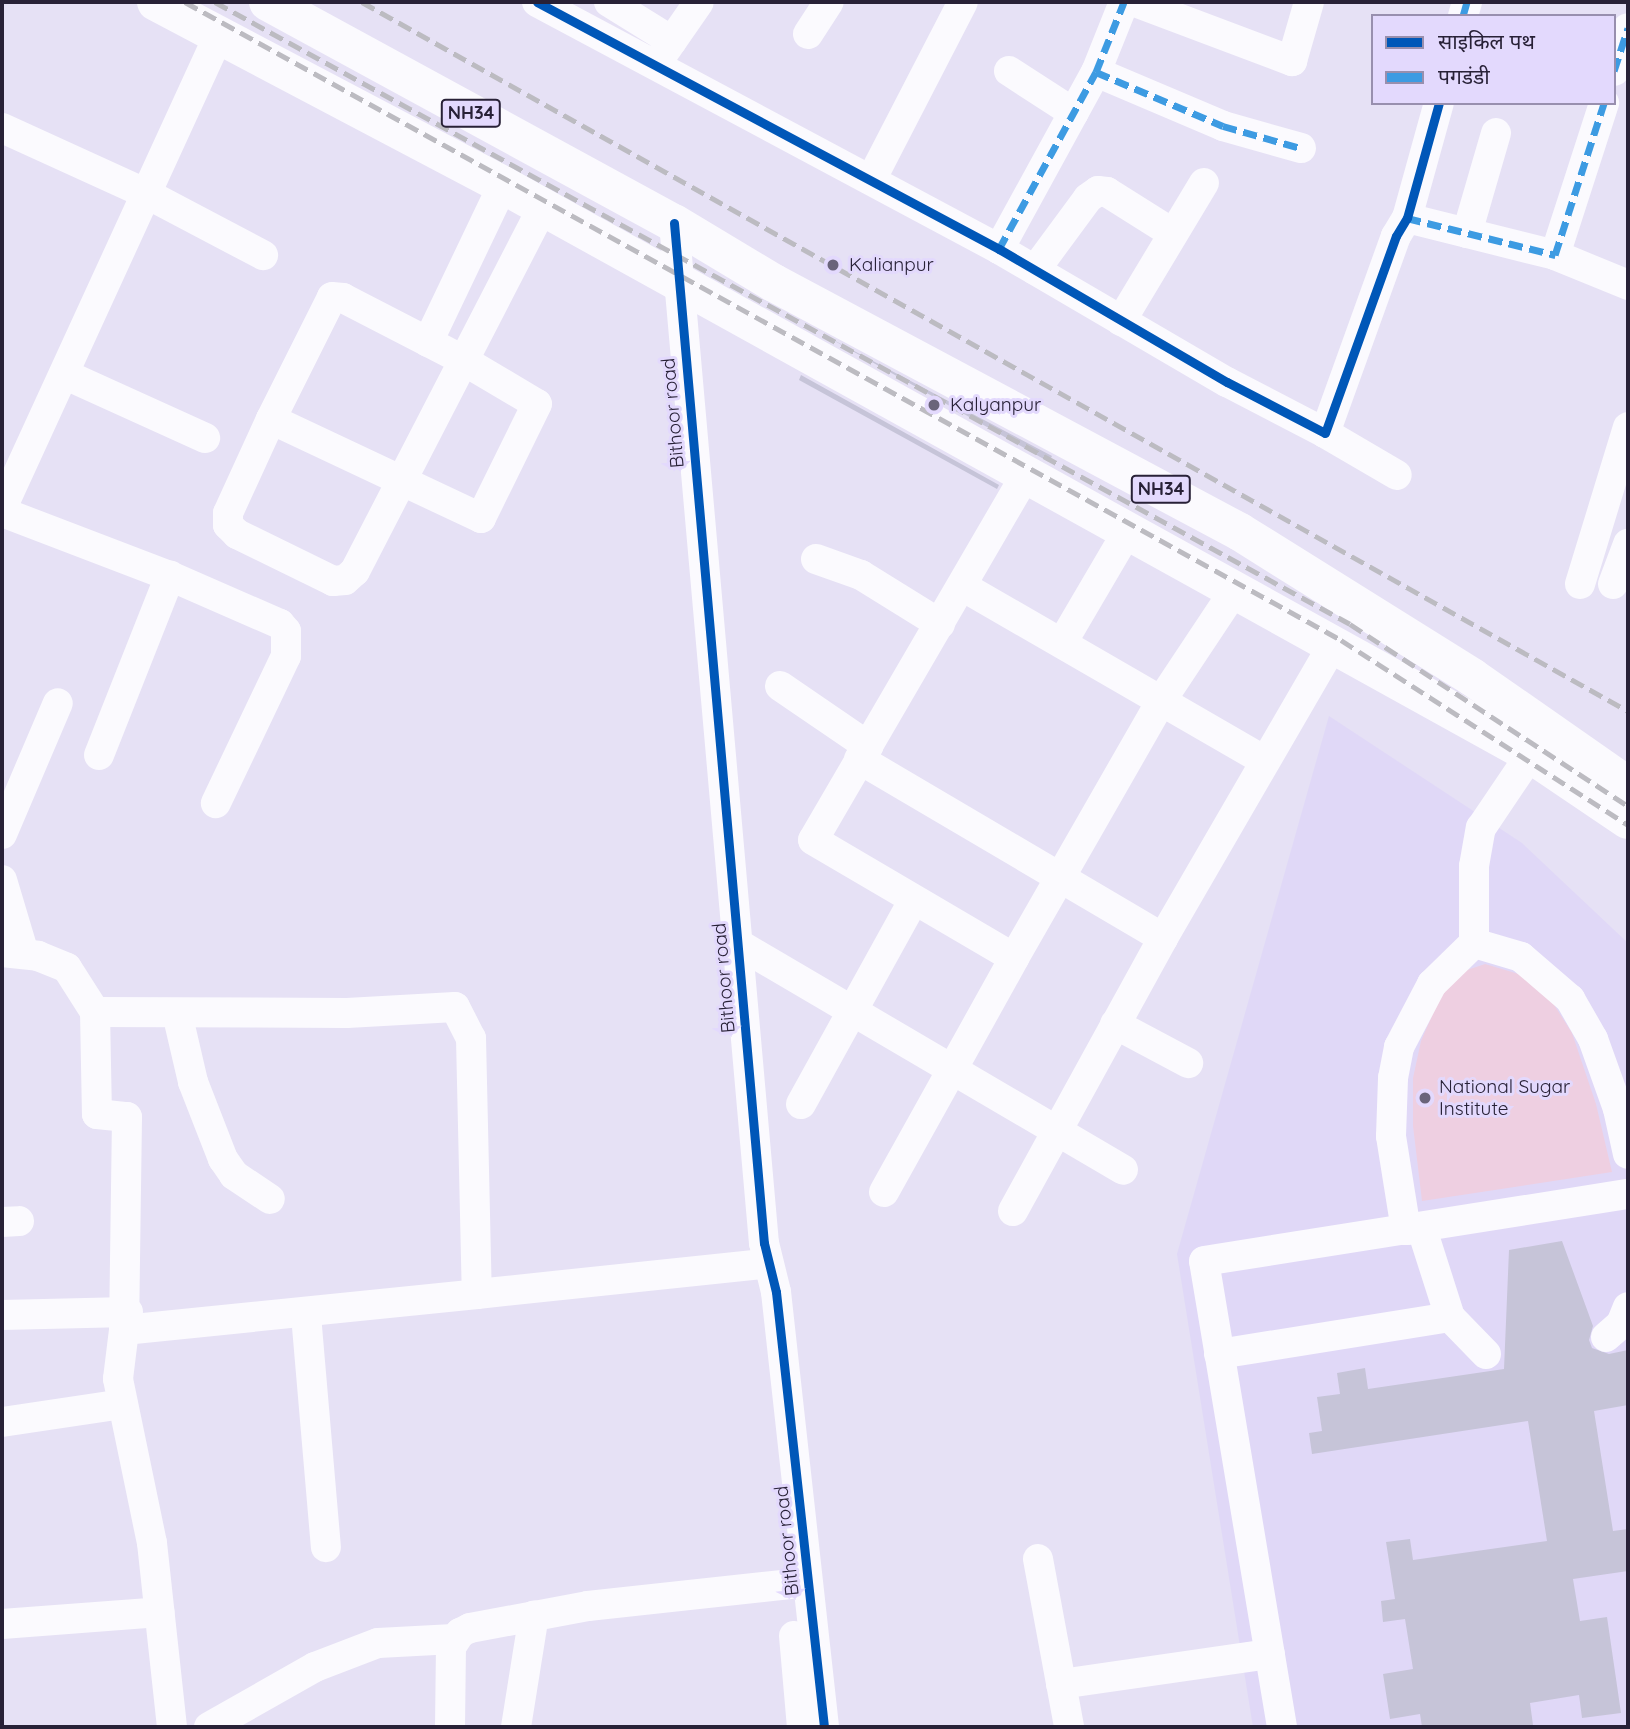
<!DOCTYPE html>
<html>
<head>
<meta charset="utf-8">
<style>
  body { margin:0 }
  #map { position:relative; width:1630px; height:1729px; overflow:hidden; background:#e6e1f5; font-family:Quicksand,"Noto Sans Devanagari",sans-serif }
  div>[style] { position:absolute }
  .built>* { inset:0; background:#e0d8f7 }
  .green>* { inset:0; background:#eecfe1 }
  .building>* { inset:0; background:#c6c4d8 }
  .minor>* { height:30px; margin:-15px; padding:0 15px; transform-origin:15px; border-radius:15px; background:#fbfafe }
  .highway>* { height:38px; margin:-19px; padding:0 19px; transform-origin:19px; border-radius:19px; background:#fbfafe }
  .rail>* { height:5px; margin-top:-2.5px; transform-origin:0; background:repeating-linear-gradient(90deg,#bcbbc1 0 14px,transparent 0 21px) }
  .quiet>* { height:7px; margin-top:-3.5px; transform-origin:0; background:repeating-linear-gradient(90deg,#3d9be2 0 14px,transparent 0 21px) }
  .cycleway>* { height:9px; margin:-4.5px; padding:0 4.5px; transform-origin:4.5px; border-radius:4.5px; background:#0057b8 }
  .dots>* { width:19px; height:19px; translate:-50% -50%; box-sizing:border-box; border:4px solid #e3d9fd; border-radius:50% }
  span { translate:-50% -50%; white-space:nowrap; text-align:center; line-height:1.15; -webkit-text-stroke:6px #e3d9fd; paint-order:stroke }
  .shield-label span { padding:2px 5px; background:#e3d9fd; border:2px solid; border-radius:5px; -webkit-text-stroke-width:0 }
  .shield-label { font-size:18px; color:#282137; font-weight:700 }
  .poi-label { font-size:19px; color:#282137 }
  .left { translate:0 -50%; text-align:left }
  .street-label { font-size:19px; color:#282137 }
  .frame { position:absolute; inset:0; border:4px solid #282137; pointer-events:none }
  .legend { position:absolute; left:1371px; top:14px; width:245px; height:91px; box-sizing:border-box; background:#e3d9fd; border:2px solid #988fae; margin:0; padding:9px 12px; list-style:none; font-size:21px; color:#282137 }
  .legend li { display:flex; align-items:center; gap:14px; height:35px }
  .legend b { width:35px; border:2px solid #988fae }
</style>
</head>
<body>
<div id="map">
  <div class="built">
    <i style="clip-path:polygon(1329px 716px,1522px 843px,1628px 943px,1628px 1727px,1253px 1727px,1177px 1254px)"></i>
  </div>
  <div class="green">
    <i style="clip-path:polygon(1485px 964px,1522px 975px,1553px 1003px,1572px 1033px,1596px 1104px,1612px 1172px,1422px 1201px,1413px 1126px,1413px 1078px,1421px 1041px,1444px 988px,1461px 972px)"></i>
  </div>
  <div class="building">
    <i style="clip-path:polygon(824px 335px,1052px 456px,1049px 462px)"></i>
    <i style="clip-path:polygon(801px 375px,999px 485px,997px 489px,799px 380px)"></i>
    <i style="clip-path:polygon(1562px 1241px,1593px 1326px,1589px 1340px,1592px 1348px,1609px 1354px,1628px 1350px,1628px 1405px,1594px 1411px,1613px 1531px,1628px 1529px,1628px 1571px,1573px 1579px,1580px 1621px,1607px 1617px,1621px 1713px,1582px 1718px,1579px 1695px,1530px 1703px,1533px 1725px,1522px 1727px,1422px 1727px,1420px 1714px,1390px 1719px,1383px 1674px,1413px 1669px,1405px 1619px,1383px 1622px,1381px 1601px,1395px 1599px,1386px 1542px,1410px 1539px,1413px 1560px,1547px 1541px,1528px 1421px,1312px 1454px,1309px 1433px,1322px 1431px,1317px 1397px,1340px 1394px,1337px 1373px,1365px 1368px,1368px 1389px,1504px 1369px,1509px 1250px)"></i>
  </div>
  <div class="minor">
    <i style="left:537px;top:2px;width:524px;rotate:28.13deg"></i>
    <i style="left:999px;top:249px;width:264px;rotate:30.3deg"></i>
    <i style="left:1227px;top:382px;width:110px;rotate:27.5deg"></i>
    <i style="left:1325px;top:433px;width:209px;rotate:-70.2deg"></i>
    <i style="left:1396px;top:236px;width:21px;rotate:-59deg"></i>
    <i style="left:1407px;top:218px;width:119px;rotate:-74.5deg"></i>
    <i style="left:609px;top:2px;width:74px;rotate:31.8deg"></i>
    <i style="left:1135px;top:2px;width:168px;rotate:20.6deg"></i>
    <i style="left:1292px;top:61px;width:61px;rotate:-73.9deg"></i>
    <i style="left:1463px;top:16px;width:15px;rotate:-74deg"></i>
    <i style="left:808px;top:34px;width:38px;rotate:-57deg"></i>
    <i style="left:656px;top:64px;width:75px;rotate:-55.3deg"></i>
    <i style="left:1009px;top:71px;width:77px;rotate:32.9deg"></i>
    <i style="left:1614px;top:71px;width:45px;rotate:-72deg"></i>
    <i style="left:1096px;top:72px;width:138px;rotate:23deg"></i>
    <i style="left:1223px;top:126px;width:81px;rotate:15.8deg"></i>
    <i style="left:2px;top:128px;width:162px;rotate:24.5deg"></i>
    <i style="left:149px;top:195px;width:129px;rotate:27.8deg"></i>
    <i style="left:871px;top:180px;width:200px;rotate:-62.7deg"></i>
    <i style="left:1407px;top:218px;width:153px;rotate:14deg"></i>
    <i style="left:1555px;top:255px;width:160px;rotate:-72.1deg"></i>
    <i style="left:674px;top:223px;width:1024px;rotate:84.96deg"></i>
    <i style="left:764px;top:1243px;width:50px;rotate:76.2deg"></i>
    <i style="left:776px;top:1292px;width:438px;rotate:83.7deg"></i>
    <i style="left:1467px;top:233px;width:104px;rotate:-73.8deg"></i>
    <i style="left:999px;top:249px;width:202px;rotate:-61.3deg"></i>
    <i style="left:1096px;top:72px;width:75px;rotate:-68.2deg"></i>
    <i style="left:1555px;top:255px;width:79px;rotate:22.3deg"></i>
    <i style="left:1035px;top:270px;width:89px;rotate:-53.6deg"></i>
    <i style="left:1088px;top:198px;width:12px;rotate:-35deg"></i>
    <i style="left:1098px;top:191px;width:9px;rotate:6deg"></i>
    <i style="left:1107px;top:192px;width:77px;rotate:32.2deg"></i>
    <i style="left:332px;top:297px;width:11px;rotate:5deg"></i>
    <i style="left:343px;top:298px;width:133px;rotate:27.3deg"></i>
    <i style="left:461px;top:359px;width:88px;rotate:30.6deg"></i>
    <i style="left:537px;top:404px;width:127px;rotate:116.2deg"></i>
    <i style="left:481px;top:518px;width:232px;rotate:-154.8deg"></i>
    <i style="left:271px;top:419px;width:136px;rotate:-63.4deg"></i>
    <i style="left:1121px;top:321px;width:161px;rotate:-59deg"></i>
    <i style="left:428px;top:342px;width:174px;rotate:-64.5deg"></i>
    <i style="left:64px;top:374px;width:155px;rotate:24.4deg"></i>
    <i style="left:271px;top:419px;width:103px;rotate:114.6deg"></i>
    <i style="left:228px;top:513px;width:12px;rotate:90deg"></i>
    <i style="left:228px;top:525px;width:13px;rotate:45deg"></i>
    <i style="left:237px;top:534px;width:107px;rotate:26.1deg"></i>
    <i style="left:333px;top:581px;width:12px;rotate:-5deg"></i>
    <i style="left:345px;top:580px;width:13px;rotate:-42deg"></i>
    <i style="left:355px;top:571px;width:408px;rotate:-62.7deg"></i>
    <i style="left:1325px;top:433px;width:83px;rotate:30.3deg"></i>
    <i style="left:1025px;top:476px;width:421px;rotate:120.2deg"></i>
    <i style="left:813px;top:840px;width:233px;rotate:30.4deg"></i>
    <i style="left:1014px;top:958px;width:296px;rotate:-60.2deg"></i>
    <i style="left:1161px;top:701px;width:132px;rotate:-56.4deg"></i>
    <i style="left:2px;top:508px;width:520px;rotate:-65.36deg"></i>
    <i style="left:2px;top:512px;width:180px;rotate:20.9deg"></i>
    <i style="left:170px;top:576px;width:120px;rotate:23.6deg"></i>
    <i style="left:280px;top:624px;width:9px;rotate:49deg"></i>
    <i style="left:286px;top:631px;width:25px;rotate:90deg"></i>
    <i style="left:286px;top:656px;width:163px;rotate:115.5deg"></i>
    <i style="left:816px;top:559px;width:48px;rotate:19.6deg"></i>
    <i style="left:861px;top:575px;width:93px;rotate:31.8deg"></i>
    <i style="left:1580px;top:584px;width:164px;rotate:-73deg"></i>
    <i style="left:1613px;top:584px;width:43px;rotate:-69.4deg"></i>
    <i style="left:962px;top:586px;width:350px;rotate:30deg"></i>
    <i style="left:1062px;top:643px;width:129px;rotate:-59.6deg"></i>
    <i style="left:780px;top:686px;width:107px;rotate:34.3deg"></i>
    <i style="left:99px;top:755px;width:193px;rotate:-68.4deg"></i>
    <i style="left:859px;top:759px;width:353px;rotate:30.5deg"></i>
    <i style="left:2px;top:834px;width:142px;rotate:-66.9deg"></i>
    <i style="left:2px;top:880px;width:77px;rotate:73.4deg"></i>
    <i style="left:1474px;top:943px;width:77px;rotate:-90deg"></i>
    <i style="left:1474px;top:866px;width:39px;rotate:-80deg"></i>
    <i style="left:1481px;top:828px;width:111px;rotate:-56deg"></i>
    <i style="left:740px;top:945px;width:444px;rotate:30.4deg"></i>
    <i style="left:2px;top:952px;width:36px;rotate:6deg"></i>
    <i style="left:38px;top:956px;width:31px;rotate:22deg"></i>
    <i style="left:67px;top:968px;width:52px;rotate:57.5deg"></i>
    <i style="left:95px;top:1012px;width:102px;rotate:88.9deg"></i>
    <i style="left:97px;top:1114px;width:30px;rotate:6deg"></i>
    <i style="left:127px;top:1117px;width:213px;rotate:90.8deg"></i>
    <i style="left:124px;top:1330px;width:355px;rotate:-5.8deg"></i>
    <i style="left:95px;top:1012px;width:252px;rotate:0.2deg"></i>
    <i style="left:347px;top:1013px;width:108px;rotate:-3.2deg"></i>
    <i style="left:455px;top:1007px;width:35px;rotate:63deg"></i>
    <i style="left:471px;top:1038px;width:256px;rotate:88.7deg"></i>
    <i style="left:477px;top:1294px;width:286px;rotate:-6deg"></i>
    <i style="left:177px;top:1013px;width:71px;rotate:76.9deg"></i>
    <i style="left:193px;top:1082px;width:83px;rotate:68.7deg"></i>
    <i style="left:223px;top:1159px;width:19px;rotate:55deg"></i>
    <i style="left:234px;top:1175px;width:43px;rotate:33.7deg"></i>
    <i style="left:1115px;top:1024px;width:83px;rotate:28.1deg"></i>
    <i style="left:801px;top:1104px;width:232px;rotate:-61.1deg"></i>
    <i style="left:884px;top:1192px;width:268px;rotate:-60.9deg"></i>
    <i style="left:1013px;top:1211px;width:311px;rotate:-61.2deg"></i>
    <i style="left:1163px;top:938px;width:339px;rotate:-59.9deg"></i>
    <i style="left:2px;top:1222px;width:17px;rotate:-3deg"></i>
    <i style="left:2px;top:1315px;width:126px;rotate:-1.4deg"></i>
    <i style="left:306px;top:1315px;width:233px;rotate:85.1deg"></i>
    <i style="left:124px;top:1330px;width:49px;rotate:97deg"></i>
    <i style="left:118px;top:1379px;width:167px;rotate:78.3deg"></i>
    <i style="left:152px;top:1543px;width:185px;rotate:83.8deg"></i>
    <i style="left:1606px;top:1337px;width:20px;rotate:-41deg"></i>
    <i style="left:1621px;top:1324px;width:18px;rotate:-68deg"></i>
    <i style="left:1219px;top:1354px;width:234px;rotate:-9.1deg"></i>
    <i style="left:1486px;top:1354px;width:52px;rotate:-134.2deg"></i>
    <i style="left:1450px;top:1317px;width:92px;rotate:-107.7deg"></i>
    <i style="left:1422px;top:1229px;width:16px;rotate:176deg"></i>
    <i style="left:1406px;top:1230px;width:95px;rotate:-99.1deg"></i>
    <i style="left:1391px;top:1136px;width:58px;rotate:-88deg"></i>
    <i style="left:1393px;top:1078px;width:32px;rotate:-79deg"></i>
    <i style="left:1399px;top:1047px;width:71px;rotate:-62.4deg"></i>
    <i style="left:1432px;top:984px;width:59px;rotate:-44.3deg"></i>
    <i style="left:1474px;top:943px;width:49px;rotate:16.6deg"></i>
    <i style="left:1521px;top:957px;width:65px;rotate:40.6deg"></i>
    <i style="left:1570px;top:999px;width:46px;rotate:60.1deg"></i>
    <i style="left:1593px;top:1039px;width:74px;rotate:70.3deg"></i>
    <i style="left:1618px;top:1109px;width:46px;rotate:77.5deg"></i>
    <i style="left:2px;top:1422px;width:122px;rotate:-8.5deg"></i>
    <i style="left:1038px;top:1559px;width:171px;rotate:79.5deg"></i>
    <i style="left:2px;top:1624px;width:158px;rotate:-4.3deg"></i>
    <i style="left:794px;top:1636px;width:91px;rotate:85deg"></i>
    <i style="left:1061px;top:1684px;width:211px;rotate:-8.2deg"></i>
    <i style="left:209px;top:1727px;width:122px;rotate:-29.5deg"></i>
    <i style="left:315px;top:1667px;width:67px;rotate:-20.9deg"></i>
    <i style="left:378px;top:1643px;width:76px;rotate:-3deg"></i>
    <i style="left:450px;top:1727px;width:80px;rotate:-89.3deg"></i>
    <i style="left:451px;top:1647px;width:17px;rotate:-57deg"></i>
    <i style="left:460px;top:1633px;width:11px;rotate:-27deg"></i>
    <i style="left:470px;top:1628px;width:120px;rotate:-10.6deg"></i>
    <i style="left:588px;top:1606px;width:203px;rotate:-6.2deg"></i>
    <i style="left:516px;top:1727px;width:113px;rotate:-80.9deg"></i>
    <i style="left:1282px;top:1727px;width:472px;rotate:-99.5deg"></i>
    <i style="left:1204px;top:1261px;width:429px;rotate:-9deg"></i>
  </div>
  <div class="highway">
    <i style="left:156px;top:2px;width:392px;rotate:27.8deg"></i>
    <i style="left:503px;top:185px;width:1174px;rotate:28.99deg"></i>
    <i style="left:1530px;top:754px;width:118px;rotate:34deg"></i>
    <i style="left:268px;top:2px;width:462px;rotate:28.6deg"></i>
    <i style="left:674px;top:223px;width:117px;rotate:31deg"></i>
    <i style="left:774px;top:283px;width:528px;rotate:28.12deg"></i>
    <i style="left:1240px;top:532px;width:274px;rotate:32deg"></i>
    <i style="left:1472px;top:677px;width:190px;rotate:34.9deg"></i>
  </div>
  <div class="rail">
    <i style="left:185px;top:2px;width:1320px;rotate:28.89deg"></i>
    <i style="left:1341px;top:640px;width:341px;rotate:32.8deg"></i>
    <i style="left:215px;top:2px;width:1294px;rotate:28.72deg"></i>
    <i style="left:1350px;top:624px;width:332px;rotate:33.2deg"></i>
    <i style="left:362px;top:2px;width:1451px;rotate:29.25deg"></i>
  </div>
  <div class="quiet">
    <i style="left:1463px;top:16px;width:15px;rotate:-74deg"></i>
    <i style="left:1614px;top:71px;width:45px;rotate:-72deg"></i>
    <i style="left:1096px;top:72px;width:138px;rotate:23deg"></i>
    <i style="left:1223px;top:126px;width:81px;rotate:15.8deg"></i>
    <i style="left:1407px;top:218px;width:153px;rotate:14deg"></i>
    <i style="left:1555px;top:255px;width:160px;rotate:-72.1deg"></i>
    <i style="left:1004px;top:252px;width:6px;rotate:-149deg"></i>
    <i style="left:999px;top:249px;width:202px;rotate:-61.3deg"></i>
    <i style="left:1096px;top:72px;width:75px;rotate:-68.2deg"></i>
  </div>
  <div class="cycleway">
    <i style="left:537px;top:2px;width:524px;rotate:28.13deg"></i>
    <i style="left:999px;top:249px;width:264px;rotate:30.3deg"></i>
    <i style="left:1227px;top:382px;width:110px;rotate:27.5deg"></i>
    <i style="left:1325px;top:433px;width:209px;rotate:-70.2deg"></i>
    <i style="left:1396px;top:236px;width:21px;rotate:-59deg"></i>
    <i style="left:1407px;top:218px;width:119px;rotate:-74.5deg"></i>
    <i style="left:674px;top:223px;width:1024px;rotate:84.96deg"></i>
    <i style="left:764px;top:1243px;width:50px;rotate:76.2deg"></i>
    <i style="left:776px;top:1292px;width:438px;rotate:83.7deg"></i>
  </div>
  <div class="dots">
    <i style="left:833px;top:265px;background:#6a647a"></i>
    <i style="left:934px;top:405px;background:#6a647a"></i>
    <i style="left:1425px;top:1098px;background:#6a647a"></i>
  </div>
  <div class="shield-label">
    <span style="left:471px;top:113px">NH34</span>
    <span style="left:1161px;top:489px">NH34</span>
  </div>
  <div class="poi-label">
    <span class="left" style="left:849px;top:265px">Kalianpur</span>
    <span class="left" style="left:950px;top:405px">Kalyanpur</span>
    <span class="left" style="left:1439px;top:1098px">National Sugar<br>Institute</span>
  </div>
  <div class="street-label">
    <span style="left:673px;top:413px;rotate:-95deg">Bithoor road</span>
    <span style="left:724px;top:978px;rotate:-95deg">Bithoor road</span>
    <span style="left:787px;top:1541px;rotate:-96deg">Bithoor road</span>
  </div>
  <div class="frame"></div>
  <ul class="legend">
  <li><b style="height:9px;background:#0057b8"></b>साइकिल पथ</li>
  <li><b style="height:9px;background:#3d9be2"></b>पगडंडी</li>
  </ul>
</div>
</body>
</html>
